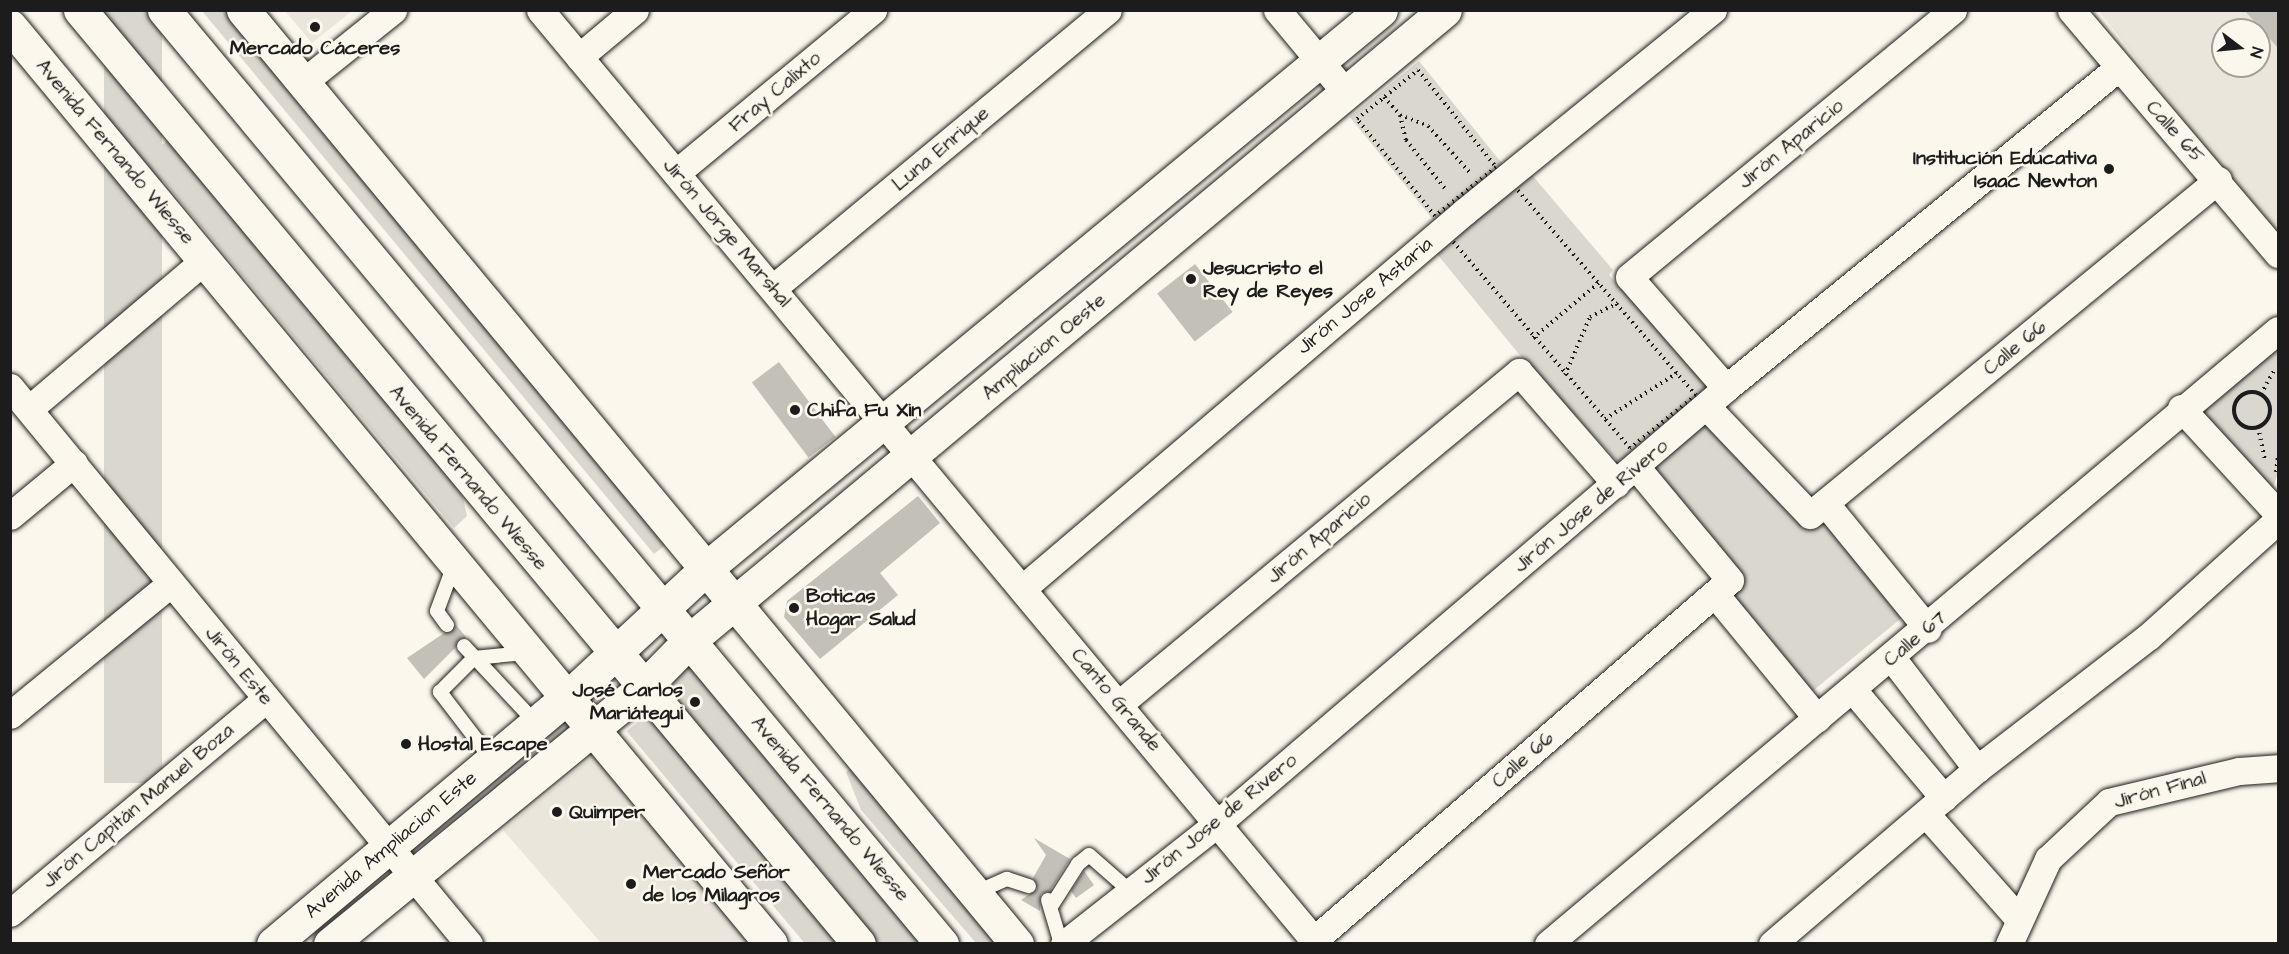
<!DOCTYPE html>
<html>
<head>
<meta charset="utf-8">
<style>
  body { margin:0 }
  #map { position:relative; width:2289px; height:954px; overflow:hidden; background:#fbf7ec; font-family:"Architects Daughter",sans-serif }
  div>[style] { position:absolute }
  .built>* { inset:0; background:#eae6dc }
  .green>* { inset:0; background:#dad7ce; transform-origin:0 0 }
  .building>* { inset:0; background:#c3c0b8; transform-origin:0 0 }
  .path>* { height:4px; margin-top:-2px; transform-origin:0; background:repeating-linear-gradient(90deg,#1c1c1c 0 1.5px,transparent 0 6px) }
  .path>.ring { margin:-2px; padding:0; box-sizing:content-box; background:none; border:4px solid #1c1c1c; border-radius:50% }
  .roads { filter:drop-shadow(0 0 2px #1c1c1c) drop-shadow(0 0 2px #1c1c1c) }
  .lane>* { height:14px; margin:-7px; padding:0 7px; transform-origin:7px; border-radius:7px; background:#fbf7ec }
  .street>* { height:27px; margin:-13.5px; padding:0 13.5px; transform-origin:13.5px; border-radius:13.5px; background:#fbf7ec }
  .secondary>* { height:33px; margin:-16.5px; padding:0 16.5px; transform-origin:16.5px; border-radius:16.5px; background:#fbf7ec }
  .primary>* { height:33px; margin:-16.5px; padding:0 16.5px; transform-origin:16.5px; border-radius:16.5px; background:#fbf7ec }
  .dots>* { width:16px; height:16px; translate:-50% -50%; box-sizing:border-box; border:3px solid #fbf7ec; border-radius:50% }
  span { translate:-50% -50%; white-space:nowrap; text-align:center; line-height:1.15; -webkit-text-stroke:5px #fbf7ec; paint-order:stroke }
  .poi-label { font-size:20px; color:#1c1c1c; font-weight:700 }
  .right { translate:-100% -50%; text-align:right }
  .left { translate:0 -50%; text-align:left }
  .street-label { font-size:20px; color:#1c1c1c }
  .frame { position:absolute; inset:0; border:12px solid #1c1c1c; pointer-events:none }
  .north { position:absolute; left:2211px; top:18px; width:60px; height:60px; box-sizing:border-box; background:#fbf7ec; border:2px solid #a29f99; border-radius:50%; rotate:106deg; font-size:16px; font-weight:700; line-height:24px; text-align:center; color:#1c1c1c }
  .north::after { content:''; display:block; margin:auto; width:21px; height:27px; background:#1c1c1c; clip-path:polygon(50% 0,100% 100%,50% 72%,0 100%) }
</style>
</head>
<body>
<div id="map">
  <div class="built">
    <i style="clip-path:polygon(285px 11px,352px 11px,312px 43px)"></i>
    <i style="clip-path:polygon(evenodd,2099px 11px,2278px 11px,2278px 241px,2099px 11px,2223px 30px,2259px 30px,2259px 66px,2223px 66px,2223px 30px)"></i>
    <i style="clip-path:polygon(600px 750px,751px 944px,601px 943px,503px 830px)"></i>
  </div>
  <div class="green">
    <i style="left:104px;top:11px;width:58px;height:772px"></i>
    <i style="clip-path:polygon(202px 11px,227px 11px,675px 537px,654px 554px)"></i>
    <i style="left:1419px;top:61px;width:133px;height:89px;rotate:51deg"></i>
    <i style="clip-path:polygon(170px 138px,460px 485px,467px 516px,454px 528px,145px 159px)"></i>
    <i style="clip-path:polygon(1526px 168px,1613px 270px,1609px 275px,1706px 383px,1707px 388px,1625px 460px,1617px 461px,1518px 353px,1432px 248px)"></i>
    <i style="clip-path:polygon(2278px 339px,2278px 473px,2272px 490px,2192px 408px)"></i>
    <i style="clip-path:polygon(1709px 417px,1824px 515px,1904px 616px,1809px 694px,1726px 593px,1651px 465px)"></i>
    <i style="left:690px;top:648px;width:382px;height:43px;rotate:51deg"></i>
    <i style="left:652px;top:710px;width:303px;height:33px;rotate:50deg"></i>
    <i style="left:561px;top:714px;width:21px;height:205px;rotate:53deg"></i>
    <i style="clip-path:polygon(856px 764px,1009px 943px,976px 943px,861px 810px,846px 772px)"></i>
  </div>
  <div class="building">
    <i style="clip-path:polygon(2244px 10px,2278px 10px,2278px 48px)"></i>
    <i style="left:1195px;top:264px;width:61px;height:48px;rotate:52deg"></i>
    <i style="left:779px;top:362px;width:94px;height:34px;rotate:53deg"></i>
    <i style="clip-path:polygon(918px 496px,940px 523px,880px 573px,898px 595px,820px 659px,784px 617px,787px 601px)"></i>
    <i style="clip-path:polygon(456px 625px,466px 637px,424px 679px,407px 658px)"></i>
    <i style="clip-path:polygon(1034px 838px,1070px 859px,1050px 891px,1041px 894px,1040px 911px,1021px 900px,1037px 889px,1033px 878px,1046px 855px)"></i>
    <i style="clip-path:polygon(1084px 871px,1094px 885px,1076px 898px,1071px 891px)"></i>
  </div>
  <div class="path">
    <i style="left:1418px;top:70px;width:124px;rotate:51.2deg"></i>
    <i style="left:1496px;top:167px;width:78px;rotate:141.2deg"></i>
    <i style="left:1435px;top:216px;width:124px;rotate:-128.8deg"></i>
    <i style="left:1357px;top:119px;width:78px;rotate:-38.8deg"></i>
    <i style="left:1384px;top:97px;width:24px;rotate:48deg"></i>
    <i style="left:1400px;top:115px;width:26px;rotate:77deg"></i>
    <i style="left:1406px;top:140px;width:65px;rotate:51.2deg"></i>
    <i style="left:1400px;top:115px;width:30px;rotate:21deg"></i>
    <i style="left:1428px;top:126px;width:64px;rotate:48.1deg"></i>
    <i style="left:1514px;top:186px;width:277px;rotate:49deg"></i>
    <i style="left:1696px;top:395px;width:85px;rotate:141.2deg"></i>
    <i style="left:1630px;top:448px;width:277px;rotate:-130.6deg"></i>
    <i style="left:1450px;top:238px;width:82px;rotate:-39.1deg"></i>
    <i style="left:1533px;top:338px;width:89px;rotate:-40deg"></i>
    <i style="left:1565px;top:375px;width:63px;rotate:-66.7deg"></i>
    <i style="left:1590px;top:317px;width:31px;rotate:-27deg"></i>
    <i class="ring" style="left:2234px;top:392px;width:32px;height:32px"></i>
    <i style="left:2261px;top:394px;width:29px;rotate:-61deg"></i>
    <i style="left:1605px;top:419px;width:85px;rotate:-32.6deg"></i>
    <i style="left:2258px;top:427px;width:33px;rotate:78deg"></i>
    <i style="left:2276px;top:472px;width:16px;rotate:-83deg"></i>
  </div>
  <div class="roads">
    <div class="lane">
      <i style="left:447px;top:625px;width:17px;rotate:-126deg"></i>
      <i style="left:437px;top:611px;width:49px;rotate:-69.7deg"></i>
      <i style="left:464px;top:646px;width:105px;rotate:46.9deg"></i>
      <i style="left:492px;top:760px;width:86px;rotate:-127.4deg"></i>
      <i style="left:440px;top:692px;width:48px;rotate:-45deg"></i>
      <i style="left:474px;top:658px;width:51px;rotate:-5.6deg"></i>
      <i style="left:975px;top:893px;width:35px;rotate:-24deg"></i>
      <i style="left:1007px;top:879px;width:23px;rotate:18deg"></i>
      <i style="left:1048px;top:900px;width:46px;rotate:73.5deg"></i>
      <i style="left:1052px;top:905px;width:49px;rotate:-57.6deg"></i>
      <i style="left:1078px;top:864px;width:14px;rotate:-39deg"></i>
      <i style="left:1089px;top:855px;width:55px;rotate:41.3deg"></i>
    </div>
    <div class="street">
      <i style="left:540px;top:10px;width:1215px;rotate:50.24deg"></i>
      <i style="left:1277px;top:10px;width:108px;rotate:50.3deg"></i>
      <i style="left:2071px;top:10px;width:320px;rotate:49.7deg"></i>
      <i style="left:579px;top:57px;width:73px;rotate:-40deg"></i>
      <i style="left:302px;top:83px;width:117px;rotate:-38.7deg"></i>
      <i style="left:676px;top:173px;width:256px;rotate:-39.6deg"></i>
      <i style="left:773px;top:288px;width:435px;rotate:-39.7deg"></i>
      <i style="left:10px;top:387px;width:722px;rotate:50.51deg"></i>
      <i style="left:1726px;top:388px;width:147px;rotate:-131.1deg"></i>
      <i style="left:1629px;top:277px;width:420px;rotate:-39.5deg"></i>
      <i style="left:1707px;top:407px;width:149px;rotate:46.4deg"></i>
      <i style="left:1810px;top:515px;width:528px;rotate:-39.39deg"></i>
      <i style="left:2181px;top:408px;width:144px;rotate:47.5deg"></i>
      <i style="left:29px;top:409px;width:231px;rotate:-40.3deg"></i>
      <i style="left:1826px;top:504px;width:161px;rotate:50.8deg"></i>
      <i style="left:10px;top:516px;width:83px;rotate:-39.6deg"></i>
      <i style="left:1023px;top:588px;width:580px;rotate:-40.45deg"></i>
      <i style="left:1464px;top:212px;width:321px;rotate:-39.1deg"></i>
      <i style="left:1715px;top:594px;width:161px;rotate:50.6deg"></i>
      <i style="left:1892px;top:658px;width:140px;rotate:52.6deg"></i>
      <i style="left:1853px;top:690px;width:141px;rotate:49.9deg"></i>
      <i style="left:1119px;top:704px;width:520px;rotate:-39.69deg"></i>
      <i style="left:1519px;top:372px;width:148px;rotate:49.1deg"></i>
      <i style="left:10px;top:715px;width:208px;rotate:-39.3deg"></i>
      <i style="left:1926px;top:814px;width:140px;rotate:48.5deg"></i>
      <i style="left:10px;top:913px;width:334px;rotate:-39.9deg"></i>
      <i style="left:1314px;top:940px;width:550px;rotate:-40.87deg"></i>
      <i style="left:1730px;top:580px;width:146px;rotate:-129.7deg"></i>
      <i style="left:1064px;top:944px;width:196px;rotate:-38.2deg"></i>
      <i style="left:1218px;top:823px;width:669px;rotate:-40.57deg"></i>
      <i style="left:1726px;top:388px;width:506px;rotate:-39.23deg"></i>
      <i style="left:1548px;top:944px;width:954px;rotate:-40.07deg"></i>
      <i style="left:1772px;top:944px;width:270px;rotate:-40.5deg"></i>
      <i style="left:1977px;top:769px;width:216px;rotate:-37.7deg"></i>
      <i style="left:2148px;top:637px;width:175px;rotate:-42deg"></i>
      <i style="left:2009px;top:944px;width:94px;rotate:-65.4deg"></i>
      <i style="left:2048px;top:859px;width:83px;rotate:-43.1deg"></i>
      <i style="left:2109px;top:802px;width:134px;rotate:-13.4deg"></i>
      <i style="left:2239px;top:771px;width:39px;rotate:-4deg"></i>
    </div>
    <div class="secondary">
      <i style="left:243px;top:10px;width:1213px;rotate:50.35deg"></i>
      <i style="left:10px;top:26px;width:1192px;rotate:50.34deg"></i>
      <i style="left:273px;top:944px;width:386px;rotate:-40deg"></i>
      <i style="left:569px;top:696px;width:191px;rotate:-42.9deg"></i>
      <i style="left:709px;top:566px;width:872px;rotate:-39.6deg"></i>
      <i style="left:330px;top:944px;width:406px;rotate:-39.3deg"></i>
      <i style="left:644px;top:687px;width:66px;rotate:-45.6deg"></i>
      <i style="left:690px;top:640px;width:983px;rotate:-39.84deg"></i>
    </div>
    <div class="primary">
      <i style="left:80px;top:10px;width:1216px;rotate:50.17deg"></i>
      <i style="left:164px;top:10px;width:1216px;rotate:50.21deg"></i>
    </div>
  </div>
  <div class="dots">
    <i style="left:315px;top:27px;background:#1c1c1c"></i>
    <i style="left:2109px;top:169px;background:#1c1c1c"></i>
    <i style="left:1191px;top:279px;background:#1c1c1c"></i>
    <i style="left:795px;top:410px;background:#1c1c1c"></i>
    <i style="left:794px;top:608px;background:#1c1c1c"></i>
    <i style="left:695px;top:702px;background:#1c1c1c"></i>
    <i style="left:406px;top:744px;background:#1c1c1c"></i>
    <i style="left:557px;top:812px;background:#1c1c1c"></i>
    <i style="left:631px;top:884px;background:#1c1c1c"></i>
  </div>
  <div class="poi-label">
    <span style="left:315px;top:48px">Mercado Cáceres</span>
    <span class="right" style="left:2097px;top:170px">Institución Educativa<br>Isaac Newton</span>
    <span class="left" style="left:1203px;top:280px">Jesucristo el<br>Rey de Reyes</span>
    <span class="left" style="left:807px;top:410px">Chifa Fu Xin</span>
    <span class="left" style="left:806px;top:608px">Boticas<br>Hogar Salud</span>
    <span class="right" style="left:683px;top:702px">José Carlos<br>Mariátegui</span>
    <span class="left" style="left:418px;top:744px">Hostal Escape</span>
    <span class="left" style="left:569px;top:812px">Quimper</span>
    <span class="left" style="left:643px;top:884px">Mercado Señor<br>de los Milagros</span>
  </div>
  <div class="street-label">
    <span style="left:775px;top:92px;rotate:-40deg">Fray Calixto</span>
    <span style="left:2175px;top:132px;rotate:48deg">Calle 65</span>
    <span style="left:1791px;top:144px;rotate:-39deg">Jirón Aparicio</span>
    <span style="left:941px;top:149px;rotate:-40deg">Luna Enrique</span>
    <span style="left:115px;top:152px;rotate:50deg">Avenida Fernando Wiesse</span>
    <span style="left:727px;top:233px;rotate:50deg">Jirón Jorge Marshal</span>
    <span style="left:1365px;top:296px;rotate:-40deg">Jirón Jose Astaria</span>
    <span style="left:1044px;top:347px;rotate:-40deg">Ampliacion Oeste</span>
    <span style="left:2015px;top:348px;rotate:-39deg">Calle 66</span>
    <span style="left:468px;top:478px;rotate:50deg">Avenida Fernando Wiesse</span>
    <span style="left:1591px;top:506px;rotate:-40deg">Jirón Jose de Rivero</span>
    <span style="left:1319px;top:538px;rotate:-40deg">Jirón Aparicio</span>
    <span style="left:1915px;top:639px;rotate:-40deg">Calle 67</span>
    <span style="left:239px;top:666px;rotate:51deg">Jirón Este</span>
    <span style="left:1116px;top:700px;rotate:50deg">Canto Grande</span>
    <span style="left:1523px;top:760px;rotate:-41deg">Calle 66</span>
    <span style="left:2160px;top:790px;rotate:-15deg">Jirón Final</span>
    <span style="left:138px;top:806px;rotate:-40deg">Jirón Capitán Manuel Boza</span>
    <span style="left:830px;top:809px;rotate:50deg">Avenida Fernando Wiesse</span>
    <span style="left:1219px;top:819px;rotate:-39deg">Jirón Jose de Rivero</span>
    <span style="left:391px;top:845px;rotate:-40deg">Avenida Ampliacion Este</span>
  </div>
  <div class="frame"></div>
  <div class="north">N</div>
</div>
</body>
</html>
